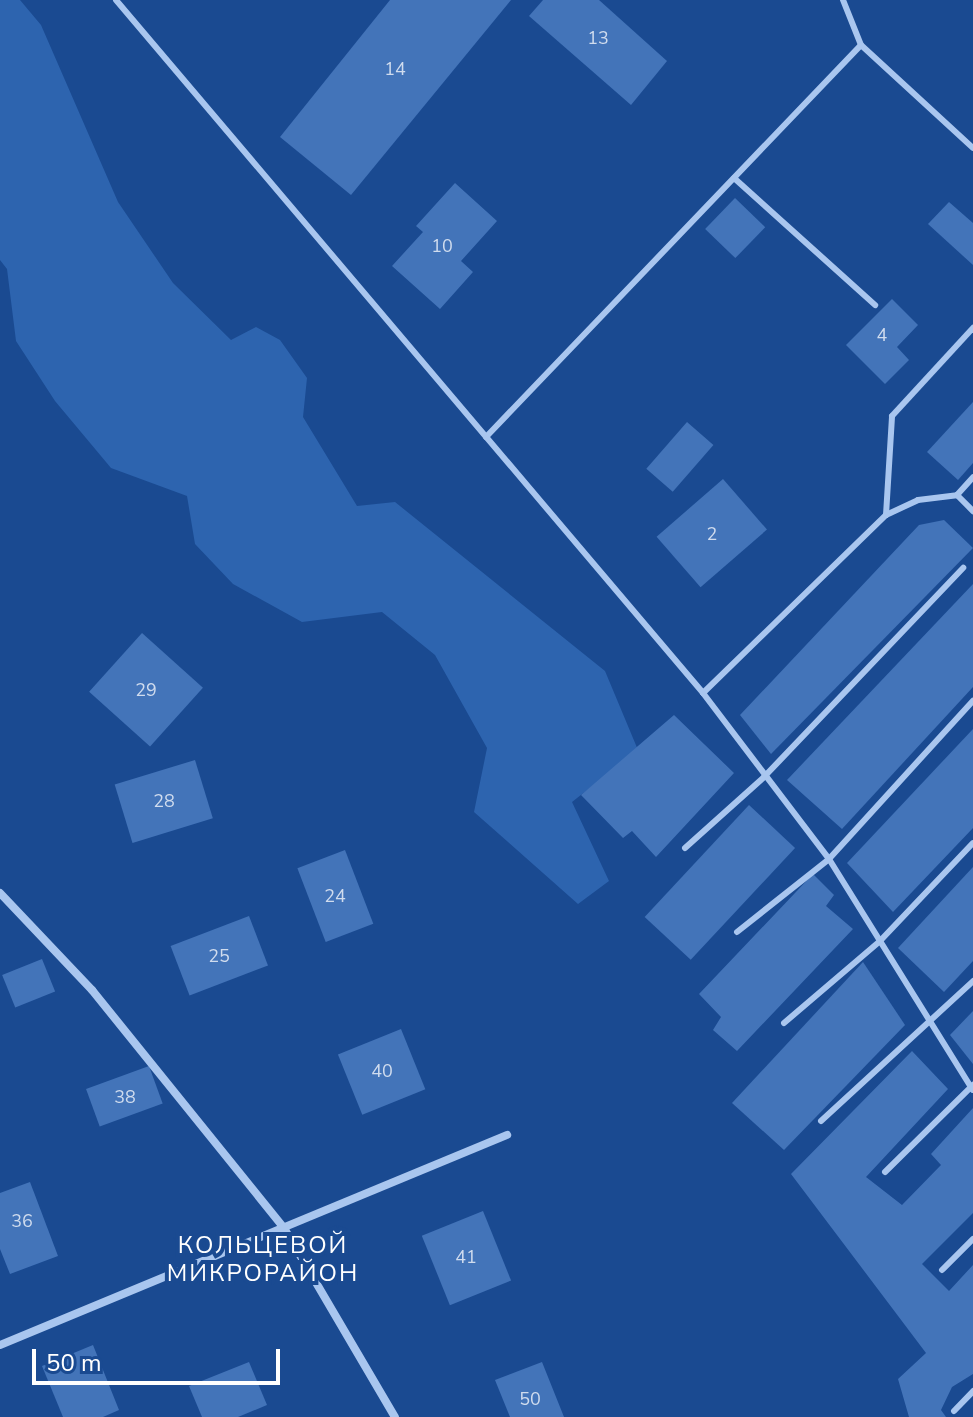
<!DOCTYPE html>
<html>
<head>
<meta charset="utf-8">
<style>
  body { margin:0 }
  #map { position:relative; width:973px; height:1417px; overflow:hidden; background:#1a4a91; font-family:"Nunito Sans",sans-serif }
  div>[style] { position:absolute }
  .green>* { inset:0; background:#2d64af }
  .building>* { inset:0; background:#4374b9; transform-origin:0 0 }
  .lane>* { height:6px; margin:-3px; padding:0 3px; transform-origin:3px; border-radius:3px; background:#a9c6ef }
  .street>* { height:8px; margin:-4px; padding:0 4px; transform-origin:4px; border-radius:4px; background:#a9c6ef }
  span { translate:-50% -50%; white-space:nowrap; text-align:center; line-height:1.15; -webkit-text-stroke:8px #1a4a91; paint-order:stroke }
  .number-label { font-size:18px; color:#d0dcee }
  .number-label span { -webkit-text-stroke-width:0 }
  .neighbourhood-label { font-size:24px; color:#fff; letter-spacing:2px }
  .scale { position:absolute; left:32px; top:1349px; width:248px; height:36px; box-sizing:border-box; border:4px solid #fff; border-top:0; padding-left:10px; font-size:24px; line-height:28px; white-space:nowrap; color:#fff; -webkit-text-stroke:6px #1a4a91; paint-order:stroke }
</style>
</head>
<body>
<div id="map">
  <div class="green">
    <i style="clip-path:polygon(0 0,20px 0,41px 25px,118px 202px,173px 283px,231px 340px,256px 327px,280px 340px,307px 378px,303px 417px,357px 506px,395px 502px,605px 671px,638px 750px,572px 802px,609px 881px,578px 904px,474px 812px,487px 748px,435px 655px,382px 612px,302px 622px,233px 584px,195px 544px,187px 496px,111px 468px,55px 401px,16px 341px,7px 269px,0 260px)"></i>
  </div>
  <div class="building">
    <i style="clip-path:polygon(390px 0,511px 0,351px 195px,280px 137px)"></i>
    <i style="clip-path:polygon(543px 0,599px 0,667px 61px,631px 105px,529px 16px)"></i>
    <i style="clip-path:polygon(455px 183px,497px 221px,461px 261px,473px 272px,440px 309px,392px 266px,423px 232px,416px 226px)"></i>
    <i style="left:735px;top:198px;width:42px;height:43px;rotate:44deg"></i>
    <i style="clip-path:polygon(949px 202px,973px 223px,973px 265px,928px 224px)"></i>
    <i style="clip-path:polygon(892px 299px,918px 325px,897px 347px,909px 360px,885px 384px,846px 345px)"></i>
    <i style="clip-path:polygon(973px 402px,973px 463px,958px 480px,927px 452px)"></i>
    <i style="left:687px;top:422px;width:35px;height:62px;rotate:41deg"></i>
    <i style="left:723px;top:479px;width:67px;height:88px;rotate:49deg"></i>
    <i style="clip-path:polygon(944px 520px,973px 548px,771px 754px,740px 715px,919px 525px)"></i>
    <i style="clip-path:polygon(973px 584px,973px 687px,842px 829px,787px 780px)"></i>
    <i style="left:142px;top:633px;width:82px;height:79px;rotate:42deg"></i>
    <i style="clip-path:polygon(674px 715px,734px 773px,656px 857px,632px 831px,623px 838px,581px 795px)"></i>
    <i style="clip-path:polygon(973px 729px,973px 828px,893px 912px,847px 863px)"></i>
    <i style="left:195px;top:760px;width:61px;height:84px;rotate:73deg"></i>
    <i style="left:749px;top:805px;width:63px;height:153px;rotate:43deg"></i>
    <i style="left:345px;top:850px;width:79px;height:51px;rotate:69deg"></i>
    <i style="clip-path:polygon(973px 867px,973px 961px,944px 992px,898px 948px)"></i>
    <i style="clip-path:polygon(813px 874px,834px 895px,826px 906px,853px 929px,737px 1051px,713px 1030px,721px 1017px,699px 994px)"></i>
    <i style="left:249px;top:916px;width:53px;height:84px;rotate:69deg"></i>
    <i style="left:42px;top:959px;width:35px;height:43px;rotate:68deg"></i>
    <i style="clip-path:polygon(863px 962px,905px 1025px,784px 1150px,732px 1103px)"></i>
    <i style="clip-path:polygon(973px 1011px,973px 1064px,950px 1035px)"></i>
    <i style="left:401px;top:1029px;width:65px;height:68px;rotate:68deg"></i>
    <i style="clip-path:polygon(912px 1051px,948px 1089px,866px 1177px,902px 1205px,941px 1165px,931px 1154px,973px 1108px,973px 1213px,922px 1264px,949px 1291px,973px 1265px,973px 1374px,952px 1387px,941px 1410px,946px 1417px,909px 1417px,898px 1379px,926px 1353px,791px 1174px)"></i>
    <i style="left:149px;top:1066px;width:40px;height:67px;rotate:70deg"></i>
    <i style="clip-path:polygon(30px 1182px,58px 1256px,10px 1274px,0 1249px,0 1193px)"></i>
    <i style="left:483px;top:1211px;width:75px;height:66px;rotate:68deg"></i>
    <i style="clip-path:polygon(93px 1345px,119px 1410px,103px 1417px,63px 1417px,42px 1366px)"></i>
    <i style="clip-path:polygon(249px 1362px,267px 1405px,238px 1417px,202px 1417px,189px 1386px)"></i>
    <i style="clip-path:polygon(542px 1362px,564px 1417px,510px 1417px,495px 1380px)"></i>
  </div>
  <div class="lane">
    <i style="left:116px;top:0;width:908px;rotate:49.73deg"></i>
    <i style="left:703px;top:693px;width:208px;rotate:52.8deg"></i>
    <i style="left:829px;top:859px;width:272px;rotate:58.1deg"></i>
    <i style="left:843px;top:0;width:48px;rotate:68.2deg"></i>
    <i style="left:861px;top:45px;width:152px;rotate:42.6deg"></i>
    <i style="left:734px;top:178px;width:190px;rotate:42deg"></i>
    <i style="left:486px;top:437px;width:542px;rotate:-46.27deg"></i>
    <i style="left:957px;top:495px;width:24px;rotate:-48deg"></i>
    <i style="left:886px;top:515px;width:35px;rotate:-25deg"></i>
    <i style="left:918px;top:500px;width:39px;rotate:-7deg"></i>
    <i style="left:957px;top:495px;width:23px;rotate:45deg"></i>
    <i style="left:703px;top:693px;width:255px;rotate:-44.2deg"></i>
    <i style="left:886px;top:515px;width:99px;rotate:-86.5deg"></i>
    <i style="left:892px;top:416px;width:120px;rotate:-47.4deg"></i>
    <i style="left:685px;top:848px;width:106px;rotate:-41.9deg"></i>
    <i style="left:764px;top:777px;width:289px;rotate:-46.4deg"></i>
    <i style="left:737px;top:932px;width:117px;rotate:-38.4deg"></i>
    <i style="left:829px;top:859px;width:214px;rotate:-47.7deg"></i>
    <i style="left:784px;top:1023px;width:126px;rotate:-40.5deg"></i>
    <i style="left:880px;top:941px;width:135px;rotate:-46.5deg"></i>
    <i style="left:821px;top:1121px;width:207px;rotate:-42.6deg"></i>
    <i style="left:885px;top:1172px;width:124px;rotate:-44.7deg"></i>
    <i style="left:942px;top:1270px;width:44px;rotate:-45deg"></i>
    <i style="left:954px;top:1411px;width:28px;rotate:-46deg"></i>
  </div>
  <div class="street">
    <i style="left:0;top:893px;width:134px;rotate:46.5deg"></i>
    <i style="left:92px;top:990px;width:306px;rotate:51.1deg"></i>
    <i style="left:284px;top:1228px;width:219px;rotate:59.6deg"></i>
    <i style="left:0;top:1345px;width:549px;rotate:-22.5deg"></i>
  </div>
  <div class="number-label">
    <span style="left:598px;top:38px">13</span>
    <span style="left:395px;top:69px">14</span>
    <span style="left:442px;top:246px">10</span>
    <span style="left:882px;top:335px">4</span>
    <span style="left:712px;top:534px">2</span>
    <span style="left:146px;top:690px">29</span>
    <span style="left:164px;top:801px">28</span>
    <span style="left:335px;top:896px">24</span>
    <span style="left:219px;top:956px">25</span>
    <span style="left:382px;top:1071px">40</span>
    <span style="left:125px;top:1097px">38</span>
    <span style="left:22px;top:1221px">36</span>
    <span style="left:466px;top:1257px">41</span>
    <span style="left:530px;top:1399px">50</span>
  </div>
  <div class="neighbourhood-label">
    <span style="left:263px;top:1260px">КОЛЬЦЕВОЙ<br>МИКРОРАЙОН</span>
  </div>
  <div class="scale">50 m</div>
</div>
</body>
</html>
